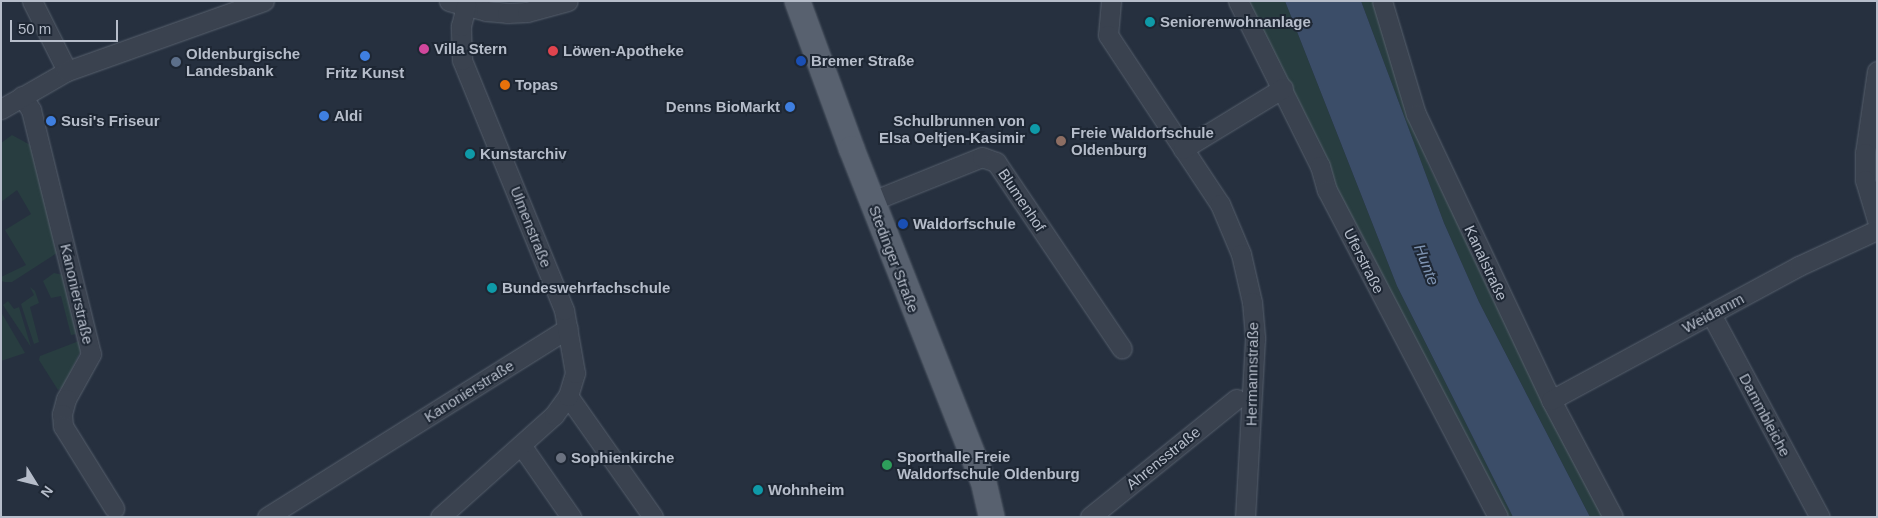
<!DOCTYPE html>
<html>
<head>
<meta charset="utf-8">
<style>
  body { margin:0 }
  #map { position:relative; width:1878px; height:518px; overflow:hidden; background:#26303f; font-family:Arial,sans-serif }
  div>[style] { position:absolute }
  .green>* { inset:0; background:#283d40 }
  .water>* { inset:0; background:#3b4d68 }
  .roads { filter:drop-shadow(0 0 1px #57606d) drop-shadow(0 0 1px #57606d) }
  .minor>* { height:19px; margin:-9.5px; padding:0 9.5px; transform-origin:9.5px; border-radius:9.5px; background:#3a424f }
  .major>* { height:25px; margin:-12.5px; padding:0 12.5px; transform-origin:12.5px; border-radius:12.5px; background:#58616f }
  .dots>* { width:14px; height:14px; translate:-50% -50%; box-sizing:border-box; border:2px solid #1e2734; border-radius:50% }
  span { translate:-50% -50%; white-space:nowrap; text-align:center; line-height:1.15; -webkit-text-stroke:4px #1e2734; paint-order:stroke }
  .poi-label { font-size:15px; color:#b6bdca; font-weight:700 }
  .left { translate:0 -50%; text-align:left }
  .right { translate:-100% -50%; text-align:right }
  .street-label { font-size:15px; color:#b6bdca }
  .water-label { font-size:16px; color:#7e93b1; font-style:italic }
  .frame { position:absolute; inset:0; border:2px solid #b6bdca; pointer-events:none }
  .north { position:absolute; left:10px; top:458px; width:50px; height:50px; -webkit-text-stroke:4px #1e2734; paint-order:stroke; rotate:126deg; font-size:14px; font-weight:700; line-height:20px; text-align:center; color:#b6bdca }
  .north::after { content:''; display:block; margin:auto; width:18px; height:22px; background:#b6bdca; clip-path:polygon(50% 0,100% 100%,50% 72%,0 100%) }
  .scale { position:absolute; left:10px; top:20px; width:108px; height:22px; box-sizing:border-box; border:2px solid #b6bdca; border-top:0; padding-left:6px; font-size:15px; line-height:18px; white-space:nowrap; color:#b6bdca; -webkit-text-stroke:4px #1e2734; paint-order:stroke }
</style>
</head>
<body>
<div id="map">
  <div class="green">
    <i style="clip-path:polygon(1247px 1px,1285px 1px,1397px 286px,1513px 517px,1503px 517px,1332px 188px)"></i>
    <i style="clip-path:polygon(1361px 1px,1374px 1px,1428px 164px,1605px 517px,1590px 517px,1479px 302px,1444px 223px)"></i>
    <i style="clip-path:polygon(12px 135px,34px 147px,57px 253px,12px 282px,5px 282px,1px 281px,1px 277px,26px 265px,5px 230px,31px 214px,17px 190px,1px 202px,1px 143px)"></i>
    <i style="clip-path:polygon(54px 273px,63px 275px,77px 334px,71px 335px,61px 296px,51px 298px,43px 281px)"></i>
    <i style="clip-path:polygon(30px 287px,35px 291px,39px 303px,30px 307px,39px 342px,34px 344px,21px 304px,34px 295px)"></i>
    <i style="clip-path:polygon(8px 301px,14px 309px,19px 307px,31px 347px,3px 305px)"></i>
    <i style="clip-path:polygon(1px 312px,25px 353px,1px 361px)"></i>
    <i style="clip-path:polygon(79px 341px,82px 348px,63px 387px,58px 390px,39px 360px,40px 356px)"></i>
  </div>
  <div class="water">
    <i style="clip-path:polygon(1285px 1px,1361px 1px,1444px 223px,1479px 302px,1590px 517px,1513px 517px,1397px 286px)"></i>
  </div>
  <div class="roads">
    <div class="minor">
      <i style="left:32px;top:1px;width:78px;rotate:63.4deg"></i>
      <i style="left:449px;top:1px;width:38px;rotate:15deg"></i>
      <i style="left:486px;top:11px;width:21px;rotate:5deg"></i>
      <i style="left:507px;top:13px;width:20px;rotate:-3deg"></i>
      <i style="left:527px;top:12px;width:42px;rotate:-15deg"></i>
      <i style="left:1111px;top:1px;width:34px;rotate:95deg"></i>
      <i style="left:1108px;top:35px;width:203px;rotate:56.5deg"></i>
      <i style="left:1220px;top:204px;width:54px;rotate:67.2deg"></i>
      <i style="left:1241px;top:254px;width:49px;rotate:77.1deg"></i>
      <i style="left:1252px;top:302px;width:37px;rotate:85deg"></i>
      <i style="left:1255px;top:339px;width:178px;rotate:93.2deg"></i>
      <i style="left:1238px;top:1px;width:184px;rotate:63.6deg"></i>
      <i style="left:1320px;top:166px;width:25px;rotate:74deg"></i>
      <i style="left:1327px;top:190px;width:369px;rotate:62.4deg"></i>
      <i style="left:1382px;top:1px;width:118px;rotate:73.3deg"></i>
      <i style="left:1416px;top:114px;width:316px;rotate:64.7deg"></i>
      <i style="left:1551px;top:400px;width:132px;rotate:62.1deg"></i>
      <i style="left:1877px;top:71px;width:83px;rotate:98.3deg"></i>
      <i style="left:1865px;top:153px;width:27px;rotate:90deg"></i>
      <i style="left:1865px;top:180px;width:42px;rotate:73.3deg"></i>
      <i style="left:22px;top:96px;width:17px;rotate:57deg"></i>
      <i style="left:31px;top:110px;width:251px;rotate:76.2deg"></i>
      <i style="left:91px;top:354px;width:51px;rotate:119.1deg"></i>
      <i style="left:66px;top:399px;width:16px;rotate:105deg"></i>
      <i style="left:62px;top:414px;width:12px;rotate:85deg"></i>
      <i style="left:63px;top:426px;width:97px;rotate:58.1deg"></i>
      <i style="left:1px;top:109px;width:76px;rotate:-29.9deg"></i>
      <i style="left:67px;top:71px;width:209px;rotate:-19.6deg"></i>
      <i style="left:1183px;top:149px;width:117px;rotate:-31.4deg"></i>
      <i style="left:872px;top:201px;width:118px;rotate:-21.8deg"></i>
      <i style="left:982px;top:157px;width:15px;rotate:20deg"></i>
      <i style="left:996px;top:162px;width:225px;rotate:56deg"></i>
      <i style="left:1711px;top:314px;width:230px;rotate:61.8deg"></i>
      <i style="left:568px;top:396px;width:148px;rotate:54.9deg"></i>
      <i style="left:1551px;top:400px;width:282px;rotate:-28.4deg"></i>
      <i style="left:1799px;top:266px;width:86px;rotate:-24.8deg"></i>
      <i style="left:521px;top:445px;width:88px;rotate:55.2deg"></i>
      <i style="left:267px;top:517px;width:355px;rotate:-32.1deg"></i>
      <i style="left:440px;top:517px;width:153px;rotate:-41.8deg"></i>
      <i style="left:554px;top:415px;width:24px;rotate:-54deg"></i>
      <i style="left:568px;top:396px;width:24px;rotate:-73deg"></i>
      <i style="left:575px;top:373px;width:64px;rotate:-99.9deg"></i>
      <i style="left:564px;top:310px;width:270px;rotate:-112.2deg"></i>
      <i style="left:462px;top:60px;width:34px;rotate:-92deg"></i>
      <i style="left:461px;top:26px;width:21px;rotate:-76deg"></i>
      <i style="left:1090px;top:517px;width:188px;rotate:-38.9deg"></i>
    </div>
    <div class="major">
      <i style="left:797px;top:1px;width:157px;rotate:69.8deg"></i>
      <i style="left:851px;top:148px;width:358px;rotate:68.4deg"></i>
      <i style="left:983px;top:481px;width:37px;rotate:77deg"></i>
    </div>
  </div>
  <div class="dots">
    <i style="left:1150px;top:22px;background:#0f9aa8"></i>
    <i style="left:424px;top:49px;background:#d1479c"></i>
    <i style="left:553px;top:51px;background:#e0444e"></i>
    <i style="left:365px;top:56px;background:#3f7fe0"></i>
    <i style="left:801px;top:61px;background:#1a4fb4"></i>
    <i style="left:176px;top:62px;background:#5c6f8a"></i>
    <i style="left:505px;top:85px;background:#e8710a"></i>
    <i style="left:790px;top:107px;background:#3f7fe0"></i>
    <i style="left:324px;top:116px;background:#3f7fe0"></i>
    <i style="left:51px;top:121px;background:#3f7fe0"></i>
    <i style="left:1035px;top:129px;background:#0f9aa8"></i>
    <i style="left:1061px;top:141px;background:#8d6e63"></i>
    <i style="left:470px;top:154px;background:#0f9aa8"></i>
    <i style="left:903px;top:224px;background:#1a4fb4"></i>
    <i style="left:492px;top:288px;background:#0f9aa8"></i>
    <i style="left:561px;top:458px;background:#6b7280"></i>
    <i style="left:887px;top:465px;background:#2e9e5b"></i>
    <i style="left:758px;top:490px;background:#0f9aa8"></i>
  </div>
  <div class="poi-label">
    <span class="left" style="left:1160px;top:22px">Seniorenwohnanlage</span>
    <span class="left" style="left:434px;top:49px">Villa Stern</span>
    <span class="left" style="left:563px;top:51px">Löwen-Apotheke</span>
    <span class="left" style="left:186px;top:62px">Oldenburgische<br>Landesbank</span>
    <span class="left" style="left:811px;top:61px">Bremer Straße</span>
    <span style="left:365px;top:73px">Fritz Kunst</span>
    <span class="left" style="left:515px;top:85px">Topas</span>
    <span class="right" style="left:780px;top:107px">Denns BioMarkt</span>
    <span class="left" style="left:334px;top:116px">Aldi</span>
    <span class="right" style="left:1025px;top:129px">Schulbrunnen von<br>Elsa Oeltjen-Kasimir</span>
    <span class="left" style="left:61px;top:121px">Susi's Friseur</span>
    <span class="left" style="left:1071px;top:141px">Freie Waldorfschule<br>Oldenburg</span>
    <span class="left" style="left:480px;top:154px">Kunstarchiv</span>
    <span class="left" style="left:913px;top:224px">Waldorfschule</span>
    <span class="left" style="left:502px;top:288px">Bundeswehrfachschule</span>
    <span class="left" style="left:897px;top:465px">Sporthalle Freie<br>Waldorfschule Oldenburg</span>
    <span class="left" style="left:571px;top:458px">Sophienkirche</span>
    <span class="left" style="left:768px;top:490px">Wohnheim</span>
  </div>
  <div class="street-label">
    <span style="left:1022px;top:200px;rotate:56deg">Blumenhof</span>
    <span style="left:531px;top:227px;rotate:68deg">Ulmenstraße</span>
    <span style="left:894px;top:259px;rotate:69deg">Stedinger Straße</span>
    <span style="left:1364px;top:261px;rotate:63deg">Uferstraße</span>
    <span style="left:1486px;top:263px;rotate:65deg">Kanalstraße</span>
    <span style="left:77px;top:294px;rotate:77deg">Kanonierstraße</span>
    <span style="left:1713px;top:313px;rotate:-28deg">Weidamm</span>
    <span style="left:1252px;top:374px;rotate:-89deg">Hermannstraße</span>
    <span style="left:469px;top:391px;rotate:-32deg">Kanonierstraße</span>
    <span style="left:1765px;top:415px;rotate:62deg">Dammbleiche</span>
    <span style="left:1163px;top:458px;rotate:-39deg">Ahrensstraße</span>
  </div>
  <div class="water-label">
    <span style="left:1426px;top:265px;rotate:69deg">Hunte</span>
  </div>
  <div class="frame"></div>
  <div class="north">N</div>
  <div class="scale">50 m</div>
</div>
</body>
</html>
